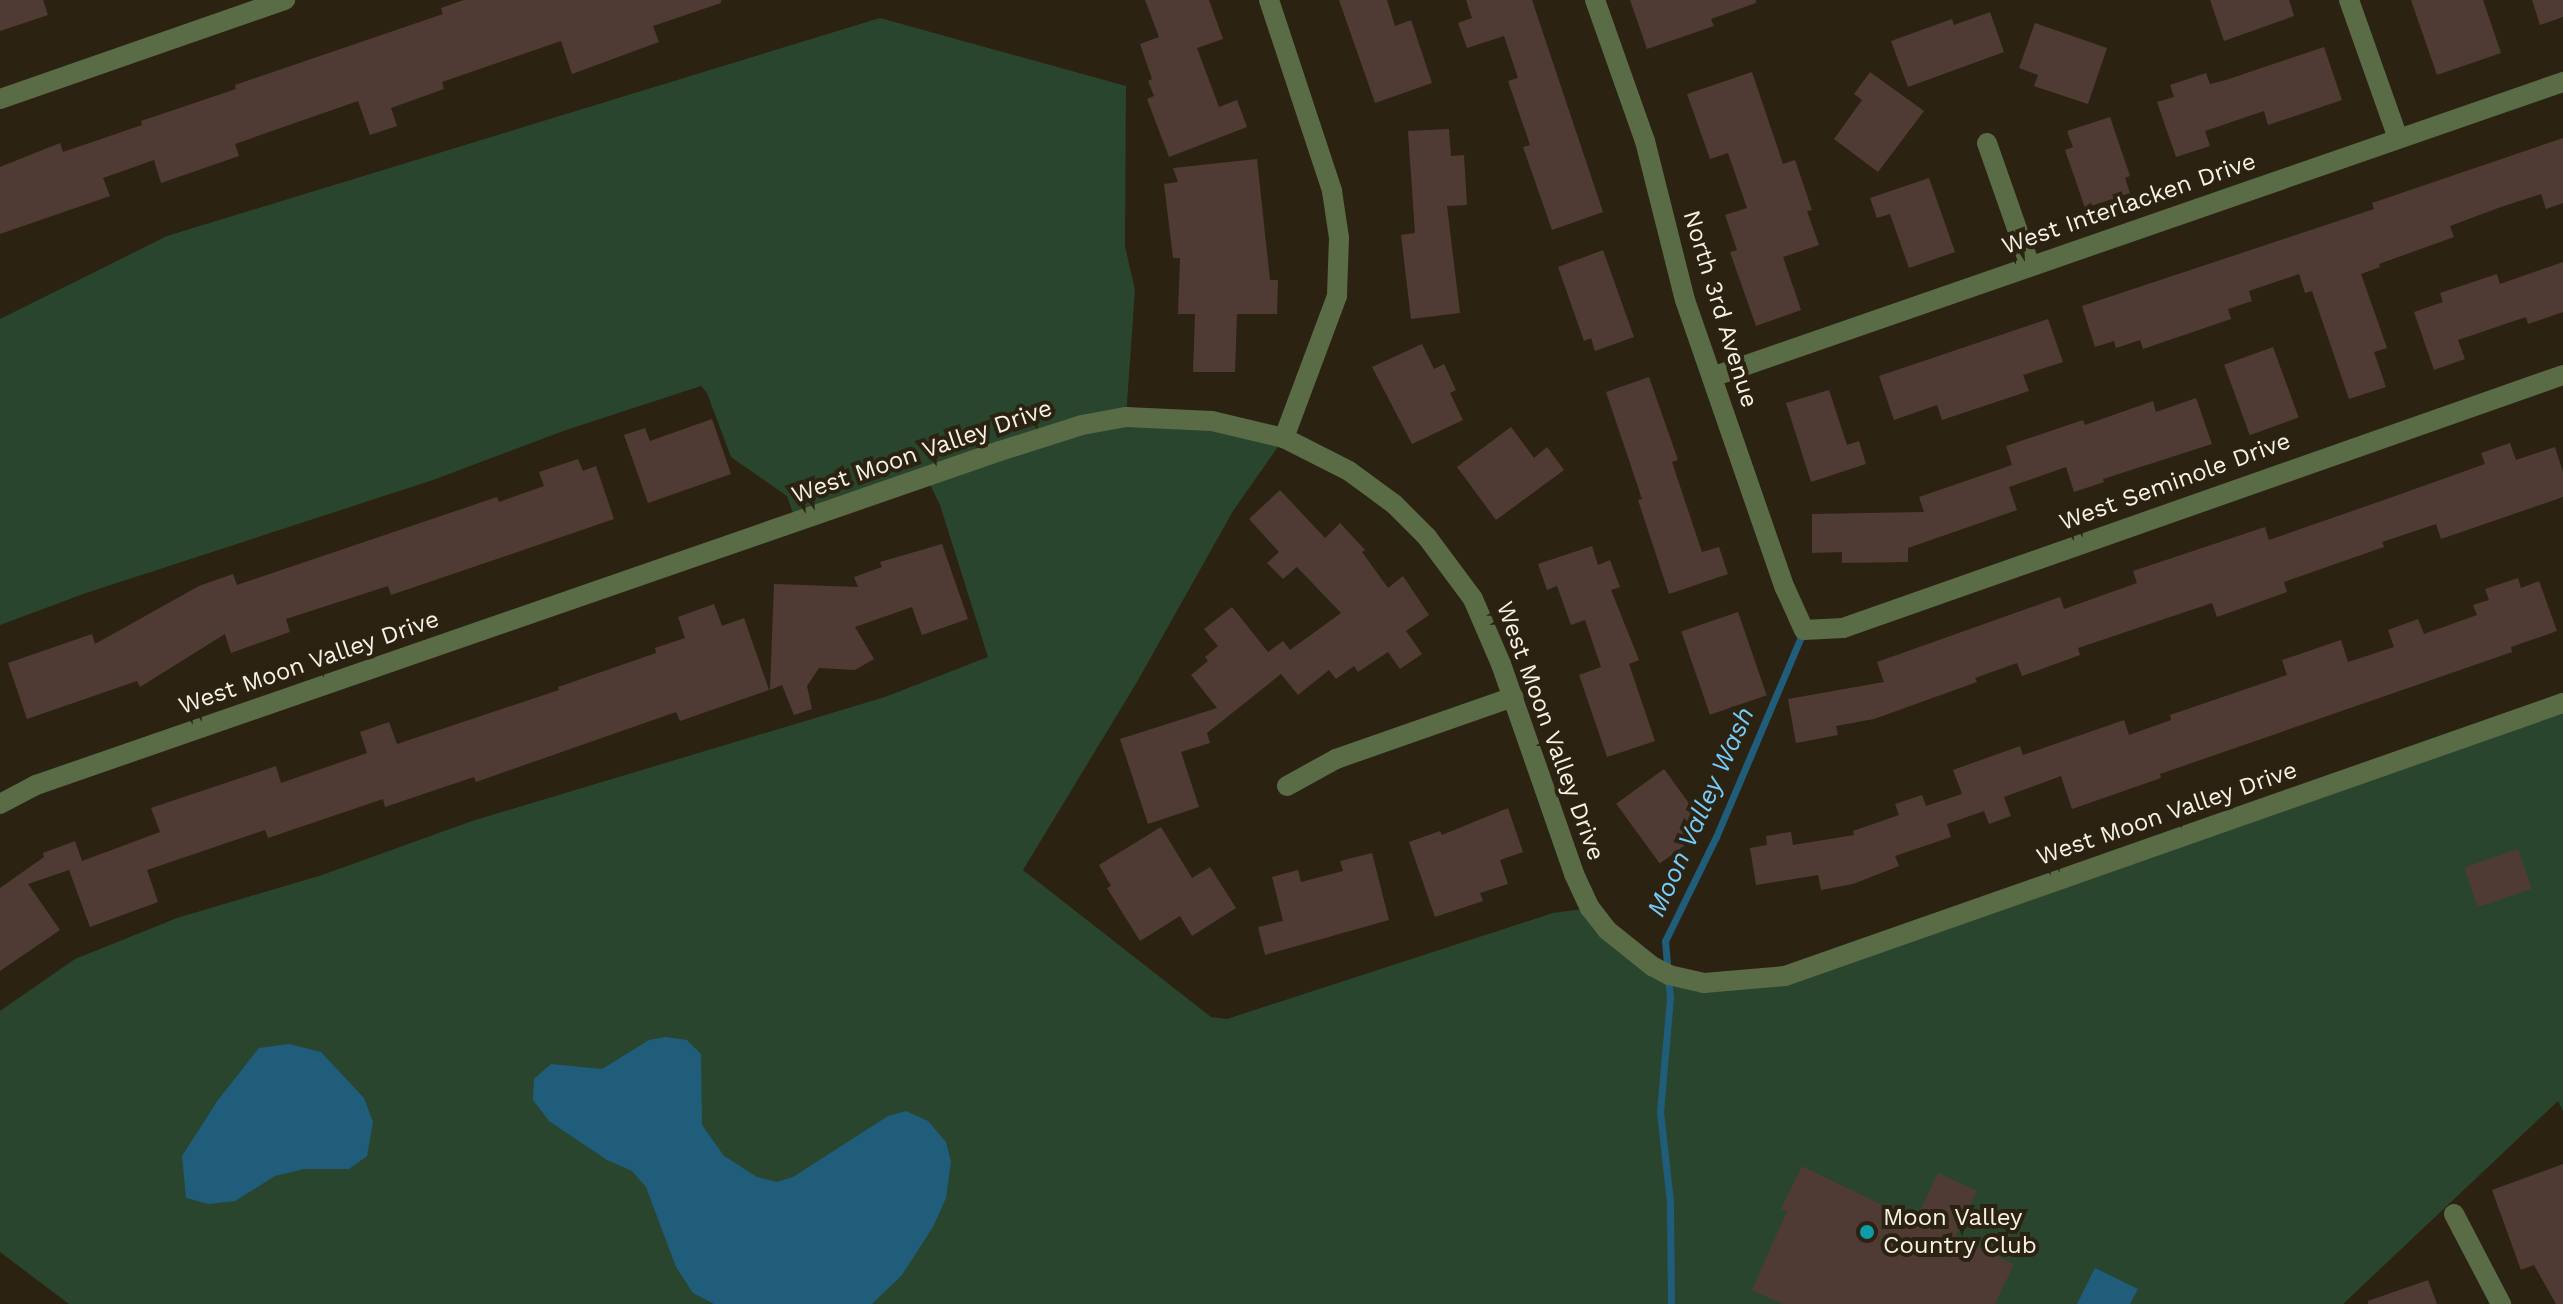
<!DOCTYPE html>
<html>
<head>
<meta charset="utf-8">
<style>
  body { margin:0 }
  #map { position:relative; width:2563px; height:1304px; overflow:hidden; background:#2c2211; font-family:"Work Sans",sans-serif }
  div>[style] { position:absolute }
  .green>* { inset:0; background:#29452d }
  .water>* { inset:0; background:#205d7a }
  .stream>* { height:7px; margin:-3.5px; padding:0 3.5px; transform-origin:3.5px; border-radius:3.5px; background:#205d7a }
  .building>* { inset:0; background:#503b34; transform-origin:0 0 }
  .minor>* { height:20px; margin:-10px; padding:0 10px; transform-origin:10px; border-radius:10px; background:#596c46 }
  .dots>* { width:22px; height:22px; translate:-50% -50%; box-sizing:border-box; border:4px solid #2c2211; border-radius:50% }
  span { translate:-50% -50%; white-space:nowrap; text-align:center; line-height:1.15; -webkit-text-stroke:8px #2c2211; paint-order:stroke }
  .street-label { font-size:24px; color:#f8f1e6 }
  .poi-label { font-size:24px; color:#f8f1e6 }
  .left { translate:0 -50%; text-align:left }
  .water-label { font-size:26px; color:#74cdfb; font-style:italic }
</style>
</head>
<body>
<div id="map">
  <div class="green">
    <i style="clip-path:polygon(880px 18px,1126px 86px,1125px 246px,1135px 290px,1126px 417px,1284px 438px,1233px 511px,1137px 682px,1023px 870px,1211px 1017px,1227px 1019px,1553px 913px,1590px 908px,1669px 975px,1756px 980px,2563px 703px,2563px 1111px,2558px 1101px,2343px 1304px,69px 1304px,0 1252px,0 1011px,75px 959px,177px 918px,322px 875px,472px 821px,885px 697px,988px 657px,940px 505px,927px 478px,796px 522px,787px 496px,731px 457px,707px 393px,701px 386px,566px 430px,433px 480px,86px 593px,0 625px,0 319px,167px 236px)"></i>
  </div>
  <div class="water">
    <i style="clip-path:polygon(666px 1037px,687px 1040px,701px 1054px,702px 1125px,724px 1156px,757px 1177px,777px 1182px,793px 1177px,888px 1116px,906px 1111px,928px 1121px,946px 1142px,951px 1162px,946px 1198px,933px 1227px,902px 1275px,872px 1304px,714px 1304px,693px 1293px,676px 1267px,646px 1187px,632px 1171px,607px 1160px,549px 1121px,533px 1100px,534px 1079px,551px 1064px,602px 1069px,649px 1040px)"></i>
    <i style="clip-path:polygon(289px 1044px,321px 1052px,364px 1098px,373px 1122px,367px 1156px,349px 1169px,304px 1169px,275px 1176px,235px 1201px,209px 1204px,186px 1198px,182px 1156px,218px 1100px,259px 1048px)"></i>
    <i style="clip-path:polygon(2095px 1268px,2138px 1289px,2130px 1304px,2077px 1304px)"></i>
  </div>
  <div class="stream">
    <i style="left:1671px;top:1304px;width:102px;rotate:-90.6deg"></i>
    <i style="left:1670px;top:1202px;width:91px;rotate:-96.3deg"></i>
    <i style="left:1660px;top:1112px;width:114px;rotate:-85deg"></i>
    <i style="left:1670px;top:998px;width:57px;rotate:-95deg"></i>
    <i style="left:1665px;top:941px;width:116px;rotate:-63.9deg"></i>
    <i style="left:1716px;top:837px;width:225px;rotate:-67deg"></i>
  </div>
  <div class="building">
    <i style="clip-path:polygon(0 0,43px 0,48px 15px,0 31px)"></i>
    <i style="clip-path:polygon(464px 0,721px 0,721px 3px,653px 26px,659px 42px,572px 74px,561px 41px,442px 82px,444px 89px,391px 108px,397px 126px,370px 135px,358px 101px,235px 144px,239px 156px,161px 183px,154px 160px,103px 178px,110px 196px,0 234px,0 167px,60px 143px,63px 152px,142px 125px,141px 121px,236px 89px,235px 85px,443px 14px,441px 8px)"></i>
    <i style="clip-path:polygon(1145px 0,1209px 0,1223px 39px,1197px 48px,1219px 107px,1237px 100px,1247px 127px,1169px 157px,1147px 99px,1154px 96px,1148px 81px,1152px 79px,1140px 44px,1159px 37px)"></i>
    <i style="clip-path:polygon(1339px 0,1387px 0,1395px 26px,1411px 20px,1432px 83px,1375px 103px)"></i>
    <i style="clip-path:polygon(1466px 0,1532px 0,1603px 212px,1552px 230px,1523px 147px,1530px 145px,1508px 81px,1518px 78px,1504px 36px,1467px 48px,1458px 23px,1472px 18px)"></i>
    <i style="clip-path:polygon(1630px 0,1756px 0,1756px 3px,1711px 19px,1714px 26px,1647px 49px)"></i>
    <i style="clip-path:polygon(2210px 0,2289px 0,2294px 16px,2224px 41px)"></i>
    <i style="clip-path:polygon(2411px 0,2483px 0,2501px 53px,2437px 75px)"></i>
    <i style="clip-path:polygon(2532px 0,2563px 0,2563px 17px,2540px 25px)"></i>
    <i style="clip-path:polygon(1990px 12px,2004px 52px,1908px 87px,1891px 41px,1952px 19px,1954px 25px)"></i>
    <i style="clip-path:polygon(2035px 23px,2107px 48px,2088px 104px,2034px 86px,2038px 75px,2019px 68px)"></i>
    <i style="clip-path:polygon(2324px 47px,2342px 100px,2268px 125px,2264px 111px,2205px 131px,2210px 146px,2176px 157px,2157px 102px,2174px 97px,2170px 85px,2206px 73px,2210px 84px,2226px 80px)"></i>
    <i style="clip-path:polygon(1752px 72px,1783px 164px,1795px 160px,1812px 210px,1807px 211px,1819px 245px,1783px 257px,1801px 310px,1756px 326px,1730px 252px,1737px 250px,1725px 215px,1747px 208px,1728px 153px,1710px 159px,1687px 94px)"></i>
    <i style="clip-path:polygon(1870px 72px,1924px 111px,1878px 172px,1834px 139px,1862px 100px,1854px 94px)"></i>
    <i style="clip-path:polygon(2110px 117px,2130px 176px,2125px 178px,2130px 193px,2085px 208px,2065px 150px,2073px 147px,2067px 131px)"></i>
    <i style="clip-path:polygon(1449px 129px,1451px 156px,1464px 155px,1467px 205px,1447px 206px,1460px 313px,1411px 319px,1401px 235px,1415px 233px,1408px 131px)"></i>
    <i style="clip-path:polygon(2563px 138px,2563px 203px,2546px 209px,2541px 194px,2498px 208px,2450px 226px,2454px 237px,2379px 264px,2380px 267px,2361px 274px,2387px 348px,2374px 352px,2386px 387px,2349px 399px,2312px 291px,2305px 293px,2299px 274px,2249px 291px,2252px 301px,2228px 309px,2231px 319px,2143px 349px,2140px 340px,2116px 348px,2114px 341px,2095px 347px,2082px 306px,2374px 209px,2372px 203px)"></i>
    <i style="clip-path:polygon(1257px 159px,1270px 280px,1278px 280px,1277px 314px,1237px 314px,1235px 372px,1193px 372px,1195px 314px,1178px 314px,1180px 258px,1173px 258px,1164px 184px,1178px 182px,1173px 168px)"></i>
    <i style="clip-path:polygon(1929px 178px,1955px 252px,1909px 268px,1890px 214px,1877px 218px,1870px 198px)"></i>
    <i style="clip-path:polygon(1603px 250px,1634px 337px,1595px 351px,1591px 338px,1584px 341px,1558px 267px)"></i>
    <i style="clip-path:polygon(2563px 262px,2563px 312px,2528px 324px,2526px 317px,2458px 340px,2465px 359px,2434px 370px,2414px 312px,2443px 302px,2440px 293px,2497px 274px,2500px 284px)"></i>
    <i style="clip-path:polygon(2048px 319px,2063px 362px,2023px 375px,2029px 391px,1942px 420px,1937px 405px,1894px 420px,1879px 376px)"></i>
    <i style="clip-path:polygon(1422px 344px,1434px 369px,1444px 364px,1456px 390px,1450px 393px,1463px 420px,1412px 444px,1372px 367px)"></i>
    <i style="left:2273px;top:347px;width:75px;height:52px;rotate:70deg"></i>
    <i style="clip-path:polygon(1649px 377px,1678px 460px,1672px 462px,1702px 552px,1719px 547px,1728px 574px,1669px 594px,1638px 500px,1642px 499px,1606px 392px)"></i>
    <i style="clip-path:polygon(1829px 390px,1847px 445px,1859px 441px,1866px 464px,1811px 482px,1786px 403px)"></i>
    <i style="clip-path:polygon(2196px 398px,2212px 444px,2103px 479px,2104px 482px,2074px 492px,2066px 467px,2009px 487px,2017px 510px,1908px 548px,1908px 562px,1842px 563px,1842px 552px,1812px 553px,1812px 514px,1924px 512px,1919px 497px,2012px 465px,2006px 446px,2083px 420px,2085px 425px,2153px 401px,2156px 412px)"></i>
    <i style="clip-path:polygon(712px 419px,731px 474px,648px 503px,624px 435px,645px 428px,650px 441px)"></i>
    <i style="clip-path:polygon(1511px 427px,1534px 458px,1547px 447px,1564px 470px,1496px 520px,1457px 467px)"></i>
    <i style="clip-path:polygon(2510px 443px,2516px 460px,2555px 447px,2563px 472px,2563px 497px,2441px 539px,2436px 524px,2382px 542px,2384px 547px,2284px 582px,2287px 592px,2217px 617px,2212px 603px,2078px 648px,2080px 655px,2022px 676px,2017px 663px,1975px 678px,1977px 682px,1874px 719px,1836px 726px,1838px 735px,1796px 743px,1788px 699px,1884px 682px,1877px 662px,2060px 597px,2064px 609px,2137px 583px,2133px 571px,2265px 527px,2269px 540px,2381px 501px,2485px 464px,2481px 453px)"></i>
    <i style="clip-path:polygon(578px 459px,583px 471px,596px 466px,614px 519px,391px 595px,388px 586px,286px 619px,290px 632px,231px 653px,225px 634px,140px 687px,137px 681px,27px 719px,8px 663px,92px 634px,95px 644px,199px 586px,233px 574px,237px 585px,497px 497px,499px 502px,544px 486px,539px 472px)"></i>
    <i style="clip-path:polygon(1280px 490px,1325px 538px,1340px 523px,1365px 550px,1362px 552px,1388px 588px,1403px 576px,1429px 615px,1406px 631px,1422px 654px,1400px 669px,1388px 652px,1358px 672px,1354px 666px,1336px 679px,1329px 670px,1298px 695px,1281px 674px,1207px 733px,1210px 743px,1181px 752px,1199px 807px,1148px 824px,1120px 739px,1217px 708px,1191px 675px,1208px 661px,1205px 657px,1218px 646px,1204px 629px,1232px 607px,1268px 652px,1283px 641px,1290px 650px,1341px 613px,1297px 567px,1283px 579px,1267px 563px,1279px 552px,1249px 519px)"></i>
    <i style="clip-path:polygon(942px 544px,968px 619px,922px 635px,912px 607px,855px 627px,874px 659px,855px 670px,819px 668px,807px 686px,812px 709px,794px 715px,782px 685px,770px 690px,774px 584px,858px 587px,854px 577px,882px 567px,880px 562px)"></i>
    <i style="clip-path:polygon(1592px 546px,1598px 565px,1610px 560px,1620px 587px,1611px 590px,1639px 660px,1629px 664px,1655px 741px,1607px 757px,1579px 675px,1601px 667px,1585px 620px,1571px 625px,1557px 586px,1547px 590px,1538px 564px)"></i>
    <i style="clip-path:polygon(2518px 578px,2521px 588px,2539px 581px,2557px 631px,2511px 647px,2512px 652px,2160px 774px,2161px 778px,2072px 809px,2061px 776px,2004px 797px,2011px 816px,1989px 824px,1984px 811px,1947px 824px,1951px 837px,1895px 856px,1899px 866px,1853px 884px,1821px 890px,1818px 875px,1756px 885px,1750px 848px,1767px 845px,1766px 836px,1791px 832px,1793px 845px,1854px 835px,1853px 831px,1899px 815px,1895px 804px,1922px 795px,1926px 806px,1962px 794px,1953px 770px,2020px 746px,2023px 755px,2124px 720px,2129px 735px,2171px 720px,2170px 715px,2287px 675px,2282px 660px,2341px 640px,2348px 662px,2394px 647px,2388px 630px,2418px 619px,2424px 634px,2477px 615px,2473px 605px,2489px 600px,2485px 589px)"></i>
    <i style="clip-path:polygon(714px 604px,722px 626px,744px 618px,769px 690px,680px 721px,676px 712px,476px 782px,474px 777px,385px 807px,383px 799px,268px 838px,265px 830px,147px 870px,158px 902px,90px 927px,69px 870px,28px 884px,60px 930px,0 971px,0 888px,44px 857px,43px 853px,75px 841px,82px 861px,160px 832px,151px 808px,276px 766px,281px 783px,367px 753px,360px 732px,389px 722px,397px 744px,559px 690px,558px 687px,656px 653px,655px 648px,685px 638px,678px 617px)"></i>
    <i style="left:1738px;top:612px;width:88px;height:60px;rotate:71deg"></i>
    <i style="left:1664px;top:769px;width:74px;height:59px;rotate:54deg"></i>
    <i style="clip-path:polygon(1508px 808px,1523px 852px,1500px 860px,1508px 884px,1480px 893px,1483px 901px,1435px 917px,1409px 842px,1440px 831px,1442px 835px)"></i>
    <i style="clip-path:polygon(1161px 827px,1192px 878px,1210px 867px,1236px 908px,1192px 936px,1180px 916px,1140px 941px,1107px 888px,1111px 886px,1099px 865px)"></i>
    <i style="left:2518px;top:849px;width:42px;height:57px;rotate:71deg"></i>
    <i style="clip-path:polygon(1372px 853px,1389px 920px,1265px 955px,1258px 927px,1283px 921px,1272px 877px,1298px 870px,1301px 882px,1343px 871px,1340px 861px)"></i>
    <i style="clip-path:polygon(2563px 1164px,2563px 1304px,2556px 1304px,2534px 1265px,2521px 1270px,2492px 1190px)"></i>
    <i style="clip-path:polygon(1802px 1166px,1902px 1215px,1904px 1211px,1917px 1217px,1938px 1173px,1977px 1191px,1955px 1236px,2014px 1264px,1995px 1304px,1783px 1304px,1752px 1290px,1787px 1211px,1781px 1209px)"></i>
    <i style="clip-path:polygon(2428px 1280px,2437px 1304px,2368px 1304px,2368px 1301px)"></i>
  </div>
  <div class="minor">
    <i style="left:1269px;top:0;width:201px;rotate:71.7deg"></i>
    <i style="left:1332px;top:191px;width:48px;rotate:81.5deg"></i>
    <i style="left:1339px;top:238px;width:58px;rotate:92deg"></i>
    <i style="left:1337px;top:296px;width:152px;rotate:110.5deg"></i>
    <i style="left:1595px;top:0;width:150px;rotate:70.5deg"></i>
    <i style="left:1645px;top:141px;width:164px;rotate:75.9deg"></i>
    <i style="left:1685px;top:300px;width:305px;rotate:70.9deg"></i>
    <i style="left:1785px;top:588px;width:46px;rotate:65.7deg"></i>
    <i style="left:1804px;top:630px;width:39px;rotate:-3deg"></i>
    <i style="left:1843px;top:628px;width:763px;rotate:-19.36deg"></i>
    <i style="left:2349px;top:0;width:146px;rotate:70.5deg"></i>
    <i style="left:0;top:99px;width:302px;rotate:-19.2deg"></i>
    <i style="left:1987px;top:143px;width:130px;rotate:70.7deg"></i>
    <i style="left:1712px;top:377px;width:901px;rotate:-19.12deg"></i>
    <i style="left:1287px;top:786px;width:56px;rotate:-28.9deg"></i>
    <i style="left:1336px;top:759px;width:188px;rotate:-19.3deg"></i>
    <i style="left:0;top:804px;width:41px;rotate:-27.8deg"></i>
    <i style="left:36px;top:785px;width:1020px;rotate:-19.11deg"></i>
    <i style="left:1000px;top:451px;width:86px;rotate:-17.6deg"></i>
    <i style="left:1082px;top:425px;width:45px;rotate:-10.3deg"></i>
    <i style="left:1126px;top:417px;width:86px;rotate:2.7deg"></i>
    <i style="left:1212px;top:421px;width:74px;rotate:13.3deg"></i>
    <i style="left:1284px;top:438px;width:73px;rotate:26.9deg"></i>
    <i style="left:1349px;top:471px;width:56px;rotate:36.3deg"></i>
    <i style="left:1394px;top:504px;width:47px;rotate:45deg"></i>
    <i style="left:1427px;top:537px;width:77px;rotate:53.4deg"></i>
    <i style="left:1473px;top:599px;width:71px;rotate:66.7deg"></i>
    <i style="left:1501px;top:664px;width:222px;rotate:70.8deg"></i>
    <i style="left:1574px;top:874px;width:38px;rotate:65deg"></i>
    <i style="left:1590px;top:908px;width:28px;rotate:52deg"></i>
    <i style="left:1607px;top:930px;width:58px;rotate:38.7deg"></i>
    <i style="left:1652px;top:966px;width:19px;rotate:28deg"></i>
    <i style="left:1669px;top:975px;width:36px;rotate:13deg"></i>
    <i style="left:1704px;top:983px;width:81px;rotate:-4.9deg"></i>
    <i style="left:1785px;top:976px;width:825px;rotate:-19.34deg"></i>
    <i style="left:2454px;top:1214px;width:102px;rotate:62.4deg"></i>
  </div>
  <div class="dots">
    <i style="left:1867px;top:1232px;background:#0f9aa8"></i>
  </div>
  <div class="street-label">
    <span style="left:2129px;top:204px;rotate:-19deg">West Interlacken Drive</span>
    <span style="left:1720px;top:309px;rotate:73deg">North 3rd Avenue</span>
    <span style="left:922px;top:452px;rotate:-19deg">West Moon Valley Drive</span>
    <span style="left:2175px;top:482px;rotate:-20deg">West Seminole Drive</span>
    <span style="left:309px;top:663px;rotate:-19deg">West Moon Valley Drive</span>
    <span style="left:1550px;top:731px;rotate:70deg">West Moon Valley Drive</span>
    <span style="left:2167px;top:814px;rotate:-19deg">West Moon Valley Drive</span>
  </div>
  <div class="poi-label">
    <span class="left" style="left:1883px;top:1232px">Moon Valley<br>Country Club</span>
  </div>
  <div class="water-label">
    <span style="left:1701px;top:812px;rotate:-66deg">Moon Valley Wash</span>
  </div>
</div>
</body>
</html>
